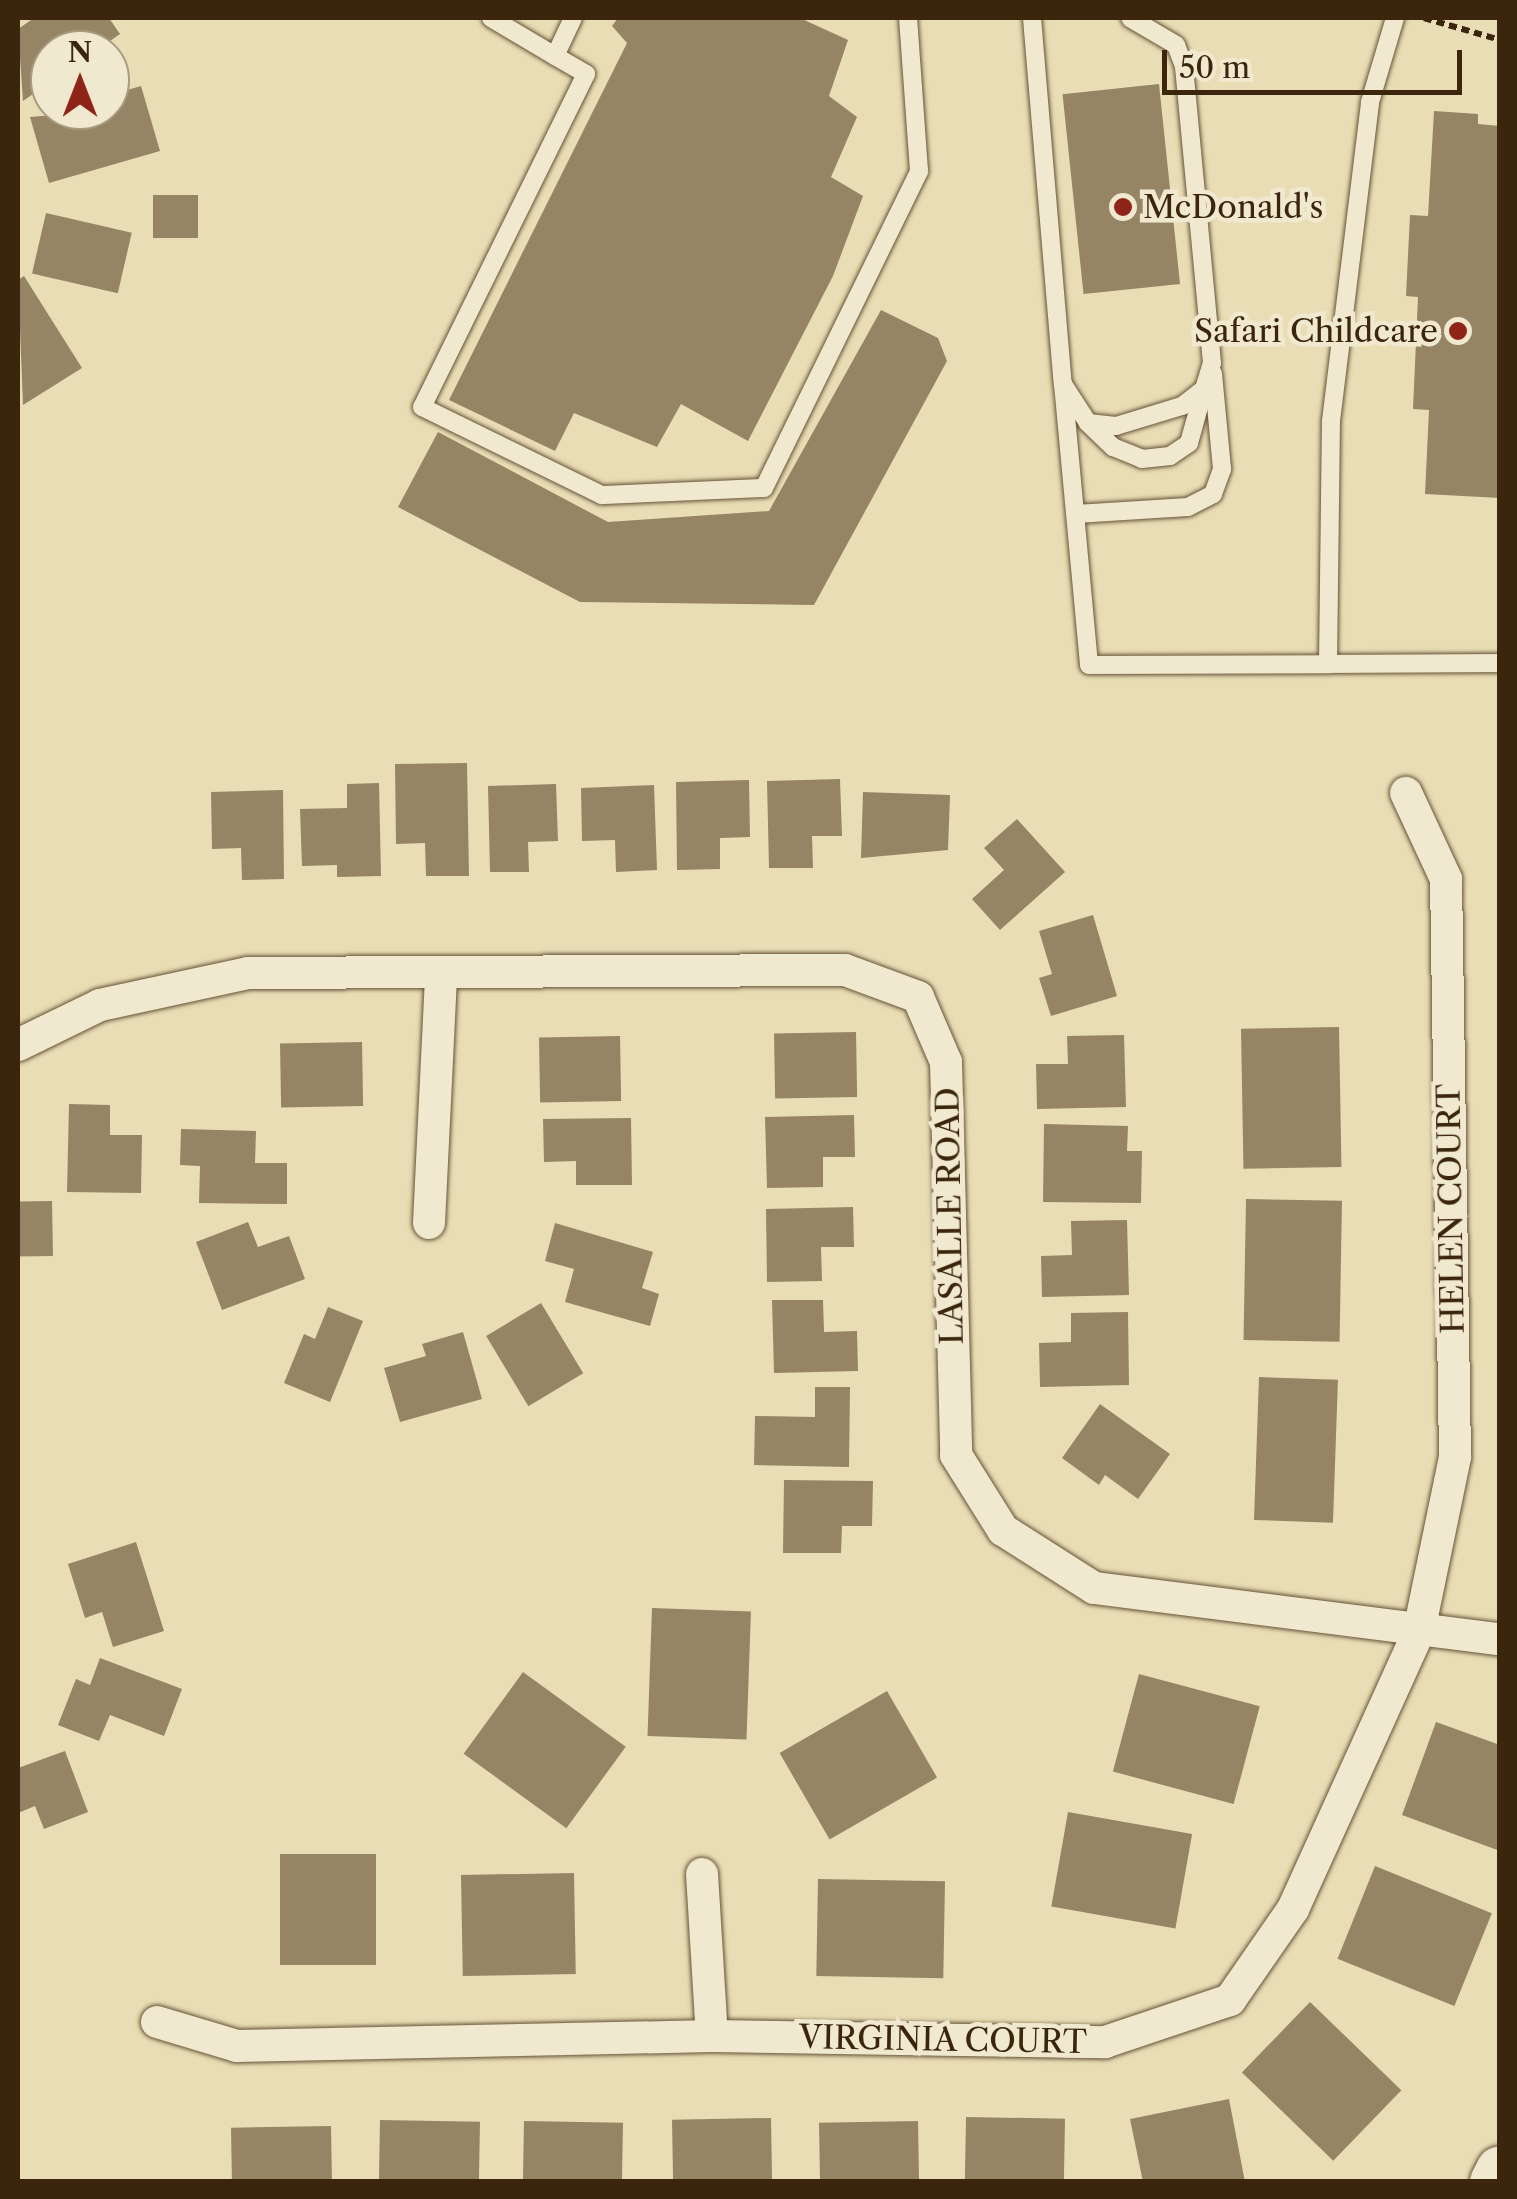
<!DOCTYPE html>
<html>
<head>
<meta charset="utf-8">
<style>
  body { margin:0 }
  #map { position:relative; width:1517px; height:2199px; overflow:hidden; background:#e9ddb5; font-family:"Libre Caslon Text",serif }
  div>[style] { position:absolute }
  .building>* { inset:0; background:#958564; transform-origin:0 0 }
  .path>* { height:6px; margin-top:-3px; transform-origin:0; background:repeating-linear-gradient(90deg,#3b250d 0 8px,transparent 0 13px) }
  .roads { filter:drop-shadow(0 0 2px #665337) drop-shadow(0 0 2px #665337) }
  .service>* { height:18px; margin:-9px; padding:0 9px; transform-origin:9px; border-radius:9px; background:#f1e9cf }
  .minor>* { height:32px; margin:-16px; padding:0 16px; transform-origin:16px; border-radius:16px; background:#f1e9cf }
  .secondary>* { height:48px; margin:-24px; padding:0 24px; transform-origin:24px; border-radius:24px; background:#f1e9cf }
  .dots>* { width:28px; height:28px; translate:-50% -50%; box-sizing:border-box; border:5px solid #f1e9cf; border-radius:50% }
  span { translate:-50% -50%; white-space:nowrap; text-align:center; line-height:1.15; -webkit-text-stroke:9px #f1e9cf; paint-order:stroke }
  .poi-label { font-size:32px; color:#3b250d }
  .left { translate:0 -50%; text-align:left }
  .right { translate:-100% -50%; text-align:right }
  .street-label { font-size:32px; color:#3b250d }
  .frame { position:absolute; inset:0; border:20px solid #3b250d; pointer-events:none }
  .north { position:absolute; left:30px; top:30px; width:100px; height:100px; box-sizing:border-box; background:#f1e9cf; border:2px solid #a89b81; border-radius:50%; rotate:0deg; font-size:28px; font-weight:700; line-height:40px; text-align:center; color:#3b250d }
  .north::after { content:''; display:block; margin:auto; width:35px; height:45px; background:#8f2418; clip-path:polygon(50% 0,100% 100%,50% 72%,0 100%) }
  .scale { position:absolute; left:1162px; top:50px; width:300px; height:45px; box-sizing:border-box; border:5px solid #3b250d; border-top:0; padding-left:12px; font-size:30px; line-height:35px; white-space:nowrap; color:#3b250d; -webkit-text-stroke:8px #f1e9cf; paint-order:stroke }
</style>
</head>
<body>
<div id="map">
  <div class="building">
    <i style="clip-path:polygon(34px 18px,109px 18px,120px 34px,97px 50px,50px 50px,50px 82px,23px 101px,18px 29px)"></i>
    <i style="clip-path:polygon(618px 18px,800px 18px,848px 40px,829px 96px,857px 117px,831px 177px,863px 196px,833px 276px,748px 441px,681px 404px,657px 447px,574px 413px,555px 451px,449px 400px,627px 43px,612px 26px)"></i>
    <i style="left:1159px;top:84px;width:201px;height:97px;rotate:84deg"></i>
    <i style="clip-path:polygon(141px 86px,160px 151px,49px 183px,30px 117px,110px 110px,110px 95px)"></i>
    <i style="clip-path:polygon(1434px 111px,1478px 114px,1478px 124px,1500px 126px,1500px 498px,1425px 494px,1429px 410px,1413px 409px,1418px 297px,1406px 296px,1410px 215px,1428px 216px)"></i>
    <i style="left:198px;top:195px;width:43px;height:45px;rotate:90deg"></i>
    <i style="left:46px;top:213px;width:88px;height:62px;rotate:13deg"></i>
    <i style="clip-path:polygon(24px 276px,82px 368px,23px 405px,18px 280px)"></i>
    <i style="clip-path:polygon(881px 310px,938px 338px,947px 361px,814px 605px,580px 602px,398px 507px,438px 432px,608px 522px,769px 511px)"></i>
    <i style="clip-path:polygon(467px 763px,469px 876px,426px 876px,425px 843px,396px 844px,395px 764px)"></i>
    <i style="clip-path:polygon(840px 779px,842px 836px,812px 836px,813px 868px,769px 868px,767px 781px)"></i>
    <i style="clip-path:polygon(749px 780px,750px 837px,720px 838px,720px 869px,677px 870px,676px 782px)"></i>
    <i style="clip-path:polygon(379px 783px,381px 876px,337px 877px,337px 865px,302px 866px,300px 809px,347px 808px,347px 784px)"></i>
    <i style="clip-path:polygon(556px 784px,558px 841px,528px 842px,529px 872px,490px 872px,488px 786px)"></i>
    <i style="clip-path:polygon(654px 785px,657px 870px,616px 872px,615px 840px,582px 841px,581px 788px)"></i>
    <i style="clip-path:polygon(283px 790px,284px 879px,242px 880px,241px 848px,212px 849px,211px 792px)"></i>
    <i style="clip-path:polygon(863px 792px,950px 795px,948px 850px,861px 858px)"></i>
    <i style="clip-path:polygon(1017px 819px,1065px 872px,1000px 930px,972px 899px,1004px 870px,984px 848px)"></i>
    <i style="clip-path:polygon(1093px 915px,1117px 996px,1051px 1016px,1039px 978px,1052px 974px,1039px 931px)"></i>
    <i style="left:1339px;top:1027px;width:140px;height:98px;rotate:89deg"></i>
    <i style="left:856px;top:1032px;width:65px;height:82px;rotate:89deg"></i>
    <i style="clip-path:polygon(1124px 1035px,1126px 1107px,1037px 1109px,1036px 1064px,1068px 1064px,1067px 1036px)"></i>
    <i style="left:620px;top:1036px;width:65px;height:81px;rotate:89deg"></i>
    <i style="left:362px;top:1042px;width:64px;height:82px;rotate:89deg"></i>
    <i style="clip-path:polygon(69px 1104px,110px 1105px,110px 1135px,142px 1135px,141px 1193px,67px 1192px)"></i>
    <i style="clip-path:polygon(854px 1115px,855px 1157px,823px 1157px,823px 1187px,767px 1188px,765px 1117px)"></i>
    <i style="clip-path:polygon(631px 1118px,632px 1185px,576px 1185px,576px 1161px,544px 1162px,543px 1119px)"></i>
    <i style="clip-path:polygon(1044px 1124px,1128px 1126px,1127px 1151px,1142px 1151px,1141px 1203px,1043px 1202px)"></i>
    <i style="clip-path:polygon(181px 1129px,256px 1131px,255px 1163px,287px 1163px,287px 1204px,199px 1203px,200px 1166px,180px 1165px)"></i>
    <i style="left:1246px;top:1199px;width:96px;height:141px;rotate:1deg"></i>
    <i style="left:52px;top:1201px;width:55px;height:34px;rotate:89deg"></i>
    <i style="clip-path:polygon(853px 1207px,854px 1247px,821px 1247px,822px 1281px,767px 1282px,766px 1209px)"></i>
    <i style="clip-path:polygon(1127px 1220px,1129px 1295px,1042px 1297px,1041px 1256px,1072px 1255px,1071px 1221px)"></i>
    <i style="clip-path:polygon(248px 1222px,258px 1247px,289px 1236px,305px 1279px,222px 1310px,196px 1242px)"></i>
    <i style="clip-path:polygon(555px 1223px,653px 1252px,642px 1288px,659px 1294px,650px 1326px,565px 1302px,574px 1269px,545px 1261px)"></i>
    <i style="clip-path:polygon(772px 1300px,823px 1300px,824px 1332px,857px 1331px,858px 1371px,774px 1373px)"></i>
    <i style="left:541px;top:1303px;width:82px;height:64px;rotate:59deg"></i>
    <i style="clip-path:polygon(328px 1307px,363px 1321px,330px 1402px,284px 1383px,304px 1334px,315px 1339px)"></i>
    <i style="clip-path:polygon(1128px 1312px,1129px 1385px,1040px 1387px,1039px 1343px,1071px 1342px,1071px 1313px)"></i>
    <i style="clip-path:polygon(463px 1332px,482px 1399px,400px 1422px,384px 1368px,426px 1356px,422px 1344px)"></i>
    <i style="left:1259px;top:1377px;width:79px;height:143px;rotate:2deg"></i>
    <i style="clip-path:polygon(815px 1387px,850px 1387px,849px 1467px,754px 1465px,755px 1416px,815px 1417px)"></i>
    <i style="clip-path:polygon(1100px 1404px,1170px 1454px,1138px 1499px,1105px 1475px,1099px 1485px,1062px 1458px)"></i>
    <i style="clip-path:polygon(784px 1480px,873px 1481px,872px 1526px,842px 1526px,841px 1553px,783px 1553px)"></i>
    <i style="clip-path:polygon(136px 1542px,164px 1631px,113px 1647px,102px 1612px,85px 1618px,68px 1564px)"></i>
    <i style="left:652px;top:1608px;width:99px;height:128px;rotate:2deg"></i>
    <i style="clip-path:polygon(100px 1658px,182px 1689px,164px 1736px,110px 1715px,99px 1741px,58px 1725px,76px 1679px,90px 1685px)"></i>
    <i style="left:523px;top:1672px;width:127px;height:101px;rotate:36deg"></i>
    <i style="left:1139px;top:1674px;width:125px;height:101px;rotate:15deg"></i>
    <i style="left:887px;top:1691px;width:100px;height:124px;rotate:60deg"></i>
    <i style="clip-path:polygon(1436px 1722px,1500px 1745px,1500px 1851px,1402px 1815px)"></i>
    <i style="clip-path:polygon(65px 1751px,88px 1812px,44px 1829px,35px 1806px,18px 1813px,18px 1768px)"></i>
    <i style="left:1068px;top:1812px;width:126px;height:96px;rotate:10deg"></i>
    <i style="left:280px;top:1854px;width:96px;height:111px"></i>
    <i style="left:1375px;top:1866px;width:126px;height:100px;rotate:22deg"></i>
    <i style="left:574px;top:1873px;width:101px;height:113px;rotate:89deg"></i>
    <i style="left:818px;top:1879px;width:127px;height:97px;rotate:1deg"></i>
    <i style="left:1310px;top:2002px;width:127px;height:98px;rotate:44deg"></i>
    <i style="clip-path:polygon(1229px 2099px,1245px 2182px,1143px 2182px,1130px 2119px)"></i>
    <i style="left:966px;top:2117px;width:99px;height:65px;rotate:1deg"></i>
    <i style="left:771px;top:2118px;width:64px;height:99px;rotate:89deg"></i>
    <i style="left:380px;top:2120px;width:100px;height:62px;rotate:1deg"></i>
    <i style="left:524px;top:2121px;width:99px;height:61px;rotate:1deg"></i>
    <i style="left:918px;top:2121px;width:61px;height:99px;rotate:89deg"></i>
    <i style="left:331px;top:2126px;width:56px;height:100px;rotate:89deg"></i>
  </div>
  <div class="path">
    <i style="left:1424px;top:18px;width:79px;rotate:16.1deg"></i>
  </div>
  <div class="roads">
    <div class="service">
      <i style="left:491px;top:18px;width:74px;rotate:30.7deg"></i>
      <i style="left:573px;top:18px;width:42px;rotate:115.3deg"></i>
      <i style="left:555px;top:56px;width:36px;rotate:30deg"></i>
      <i style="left:586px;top:74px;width:371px;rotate:116.2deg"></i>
      <i style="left:422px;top:407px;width:200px;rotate:26.1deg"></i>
      <i style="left:602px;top:495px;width:162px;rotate:-2.5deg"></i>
      <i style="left:764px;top:488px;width:353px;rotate:-63.9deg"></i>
      <i style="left:919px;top:171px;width:153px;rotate:-94.1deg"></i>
      <i style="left:1032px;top:18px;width:367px;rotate:85.2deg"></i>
      <i style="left:1063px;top:384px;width:46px;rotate:57.3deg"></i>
      <i style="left:1088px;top:423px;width:28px;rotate:6deg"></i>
      <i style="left:1116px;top:426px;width:69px;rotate:-16.9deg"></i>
      <i style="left:1182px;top:406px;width:28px;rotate:-38deg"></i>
      <i style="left:1204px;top:389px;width:27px;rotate:-73deg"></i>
      <i style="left:1212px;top:363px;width:298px;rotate:-95.4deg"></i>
      <i style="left:1184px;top:66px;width:22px;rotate:-111deg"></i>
      <i style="left:1176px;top:45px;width:53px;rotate:-149.6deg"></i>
      <i style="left:1063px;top:384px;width:282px;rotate:84.7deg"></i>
      <i style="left:1089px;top:665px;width:239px;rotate:-0.2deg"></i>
      <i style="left:1328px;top:664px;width:243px;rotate:-89.3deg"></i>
      <i style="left:1331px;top:421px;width:321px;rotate:-83deg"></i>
      <i style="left:1370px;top:102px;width:88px;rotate:-73.4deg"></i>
      <i style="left:1088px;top:423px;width:35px;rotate:44deg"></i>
      <i style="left:1113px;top:447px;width:31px;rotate:22deg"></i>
      <i style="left:1142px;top:459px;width:28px;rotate:-6deg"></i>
      <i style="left:1170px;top:456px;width:23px;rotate:-34deg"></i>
      <i style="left:1189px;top:443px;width:56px;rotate:-74.5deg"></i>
      <i style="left:1076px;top:514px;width:112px;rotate:-3.6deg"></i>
      <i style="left:1188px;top:507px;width:28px;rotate:-27deg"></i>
      <i style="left:1213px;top:494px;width:27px;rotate:-70deg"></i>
      <i style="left:1222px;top:469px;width:96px;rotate:-95.4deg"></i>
      <i style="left:1328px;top:664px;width:172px;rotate:-0.3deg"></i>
    </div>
    <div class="minor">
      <i style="left:18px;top:1045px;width:91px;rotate:-26deg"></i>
      <i style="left:100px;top:1005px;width:151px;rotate:-12.2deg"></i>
      <i style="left:248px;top:973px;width:597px;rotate:-0.29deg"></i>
      <i style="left:845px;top:970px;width:78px;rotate:20.3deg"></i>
      <i style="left:918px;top:997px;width:71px;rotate:66.7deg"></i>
      <i style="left:946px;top:1062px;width:393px;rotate:88.5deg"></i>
      <i style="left:956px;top:1455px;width:89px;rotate:57.9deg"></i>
      <i style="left:1003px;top:1530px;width:108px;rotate:32.5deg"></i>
      <i style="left:1094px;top:1588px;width:409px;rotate:7.2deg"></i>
      <i style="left:429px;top:1223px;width:248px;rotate:-87.2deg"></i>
      <i style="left:702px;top:1874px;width:162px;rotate:86.5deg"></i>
      <i style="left:157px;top:2022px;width:84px;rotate:16.7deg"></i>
      <i style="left:237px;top:2046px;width:475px;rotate:-1.2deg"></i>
      <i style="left:712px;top:2036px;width:393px;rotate:0.9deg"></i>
      <i style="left:1105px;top:2042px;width:132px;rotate:-18.6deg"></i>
      <i style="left:1230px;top:2000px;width:111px;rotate:-55.3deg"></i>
      <i style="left:1293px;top:1909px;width:305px;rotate:-65.6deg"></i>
      <i style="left:1419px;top:1631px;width:178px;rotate:-78.3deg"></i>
      <i style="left:1455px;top:1457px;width:578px;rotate:-90.89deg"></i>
      <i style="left:1446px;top:879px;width:95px;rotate:-114.9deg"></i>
    </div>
    <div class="secondary">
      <i style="left:1494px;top:2182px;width:13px;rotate:-63deg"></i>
    </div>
  </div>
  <div class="dots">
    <i style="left:1123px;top:207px;background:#8f2418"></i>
    <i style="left:1458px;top:331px;background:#8f2418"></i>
  </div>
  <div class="poi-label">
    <span class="left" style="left:1143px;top:207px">McDonald's</span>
    <span class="right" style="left:1438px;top:331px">Safari Childcare</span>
  </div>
  <div class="street-label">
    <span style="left:1451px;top:1209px;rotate:-91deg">HELEN COURT</span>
    <span style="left:950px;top:1216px;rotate:-91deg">LASALLE ROAD</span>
    <span style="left:943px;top:2040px;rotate:1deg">VIRGINIA COURT</span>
  </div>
  <div class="frame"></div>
  <div class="north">N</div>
  <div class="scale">50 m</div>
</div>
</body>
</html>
